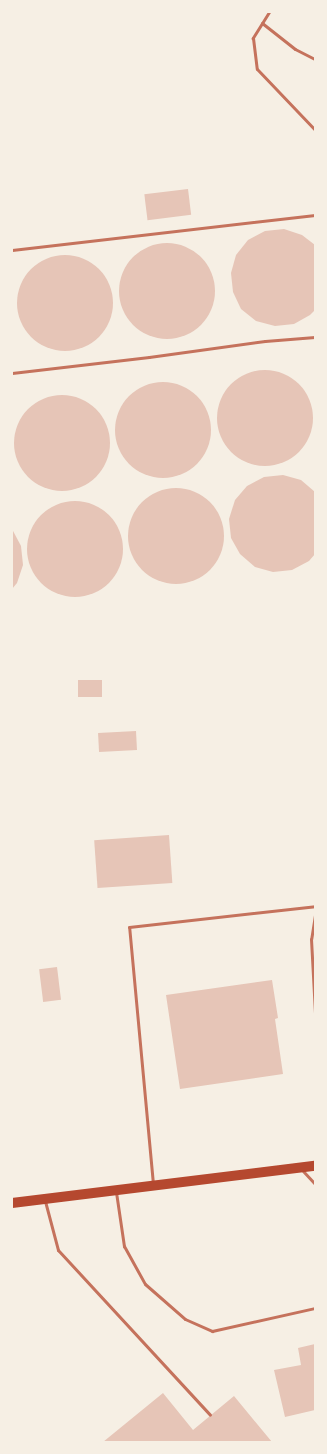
<!DOCTYPE html>
<html>
<head>
<meta charset="utf-8">
<style>
  body { margin:0 }
  #map { position:relative; width:327px; height:1454px; overflow:hidden; background:#f6efe4; font-family:Mulish,sans-serif }
  div>[style] { position:absolute }
  .building>* { inset:0; background:#e6c5b7; transform-origin:0 0 }
  .round { border-radius:50% }
  .service>* { height:3px; margin:-1.5px; padding:0 1.5px; transform-origin:1.5px; border-radius:1.5px; background:#c5725c }
  .primary>* { height:10px; margin:-5px; padding:0 5px; transform-origin:5px; border-radius:5px; background:#b5482f }
  span { translate:-50% -50%; white-space:nowrap; text-align:center; line-height:1.15; -webkit-text-stroke:3px #f6efe4; paint-order:stroke }
  .frame { position:absolute; inset:0; border:13px solid #f6efe4; pointer-events:none }
</style>
</head>
<body>
<div id="map">
  <div class="building">
    <i style="left:188px;top:189px;width:26px;height:44px;rotate:83deg"></i>
    <i style="clip-path:polygon(284px 229px,302px 235px,315px 245px,315px 310px,310px 315px,294px 324px,275px 326px,256px 321px,241px 309px,233px 292px,231px 273px,236px 255px,248px 240px,265px 231px)"></i>
    <i class="round" style="left:119px;top:243px;width:96px;height:96px"></i>
    <i class="round" style="left:17px;top:255px;width:96px;height:96px"></i>
    <i class="round" style="left:217px;top:370px;width:96px;height:96px"></i>
    <i class="round" style="left:115px;top:382px;width:96px;height:96px"></i>
    <i class="round" style="left:14px;top:395px;width:96px;height:96px"></i>
    <i style="clip-path:polygon(283px 475px,301px 480px,315px 492px,315px 554px,309px 561px,292px 570px,273px 572px,255px 567px,240px 554px,231px 538px,229px 519px,235px 500px,247px 486px,264px 477px)"></i>
    <i class="round" style="left:128px;top:488px;width:96px;height:96px"></i>
    <i class="round" style="left:27px;top:501px;width:96px;height:96px"></i>
    <i style="clip-path:polygon(12px 529px,21px 546px,23px 565px,17px 583px,12px 589px)"></i>
    <i style="left:78px;top:680px;width:24px;height:17px"></i>
    <i style="left:136px;top:731px;width:19px;height:38px;rotate:87deg"></i>
    <i style="left:169px;top:835px;width:48px;height:75px;rotate:86deg"></i>
    <i style="left:57px;top:967px;width:33px;height:18px;rotate:83deg"></i>
    <i style="clip-path:polygon(272px 980px,278px 1018px,275px 1019px,283px 1074px,180px 1089px,166px 995px)"></i>
    <i style="clip-path:polygon(315px 1344px,315px 1410px,285px 1417px,274px 1370px,301px 1365px,298px 1348px)"></i>
    <i style="clip-path:polygon(163px 1393px,193px 1430px,234px 1396px,272px 1442px,103px 1442px)"></i>
  </div>
  <div class="service">
    <i style="left:269px;top:12px;width:31px;rotate:122deg"></i>
    <i style="left:253px;top:38px;width:31px;rotate:83deg"></i>
    <i style="left:257px;top:69px;width:84px;rotate:46.4deg"></i>
    <i style="left:262px;top:23px;width:42px;rotate:38.2deg"></i>
    <i style="left:295px;top:49px;width:22px;rotate:27deg"></i>
    <i style="left:12px;top:250px;width:305px;rotate:-6.6deg"></i>
    <i style="left:12px;top:373px;width:138px;rotate:-6.7deg"></i>
    <i style="left:149px;top:357px;width:117px;rotate:-7.9deg"></i>
    <i style="left:265px;top:341px;width:50px;rotate:-4.6deg"></i>
    <i style="left:315px;top:915px;width:24px;rotate:99deg"></i>
    <i style="left:311px;top:939px;width:74px;rotate:86.9deg"></i>
    <i style="left:303px;top:1171px;width:18px;rotate:47deg"></i>
    <i style="left:153px;top:1184px;width:258px;rotate:-95.3deg"></i>
    <i style="left:129px;top:927px;width:187px;rotate:-6.4deg"></i>
    <i style="left:116px;top:1192px;width:55px;rotate:81.6deg"></i>
    <i style="left:124px;top:1246px;width:43px;rotate:61.1deg"></i>
    <i style="left:145px;top:1284px;width:53px;rotate:41.2deg"></i>
    <i style="left:185px;top:1319px;width:30px;rotate:24deg"></i>
    <i style="left:212px;top:1331px;width:106px;rotate:-12.6deg"></i>
    <i style="left:45px;top:1201px;width:51px;rotate:75.1deg"></i>
    <i style="left:58px;top:1250px;width:224px;rotate:47.3deg"></i>
  </div>
  <div class="primary">
    <i style="left:12px;top:1203px;width:305px;rotate:-7deg"></i>
  </div>
  <div class="frame"></div>
</div>
</body>
</html>
